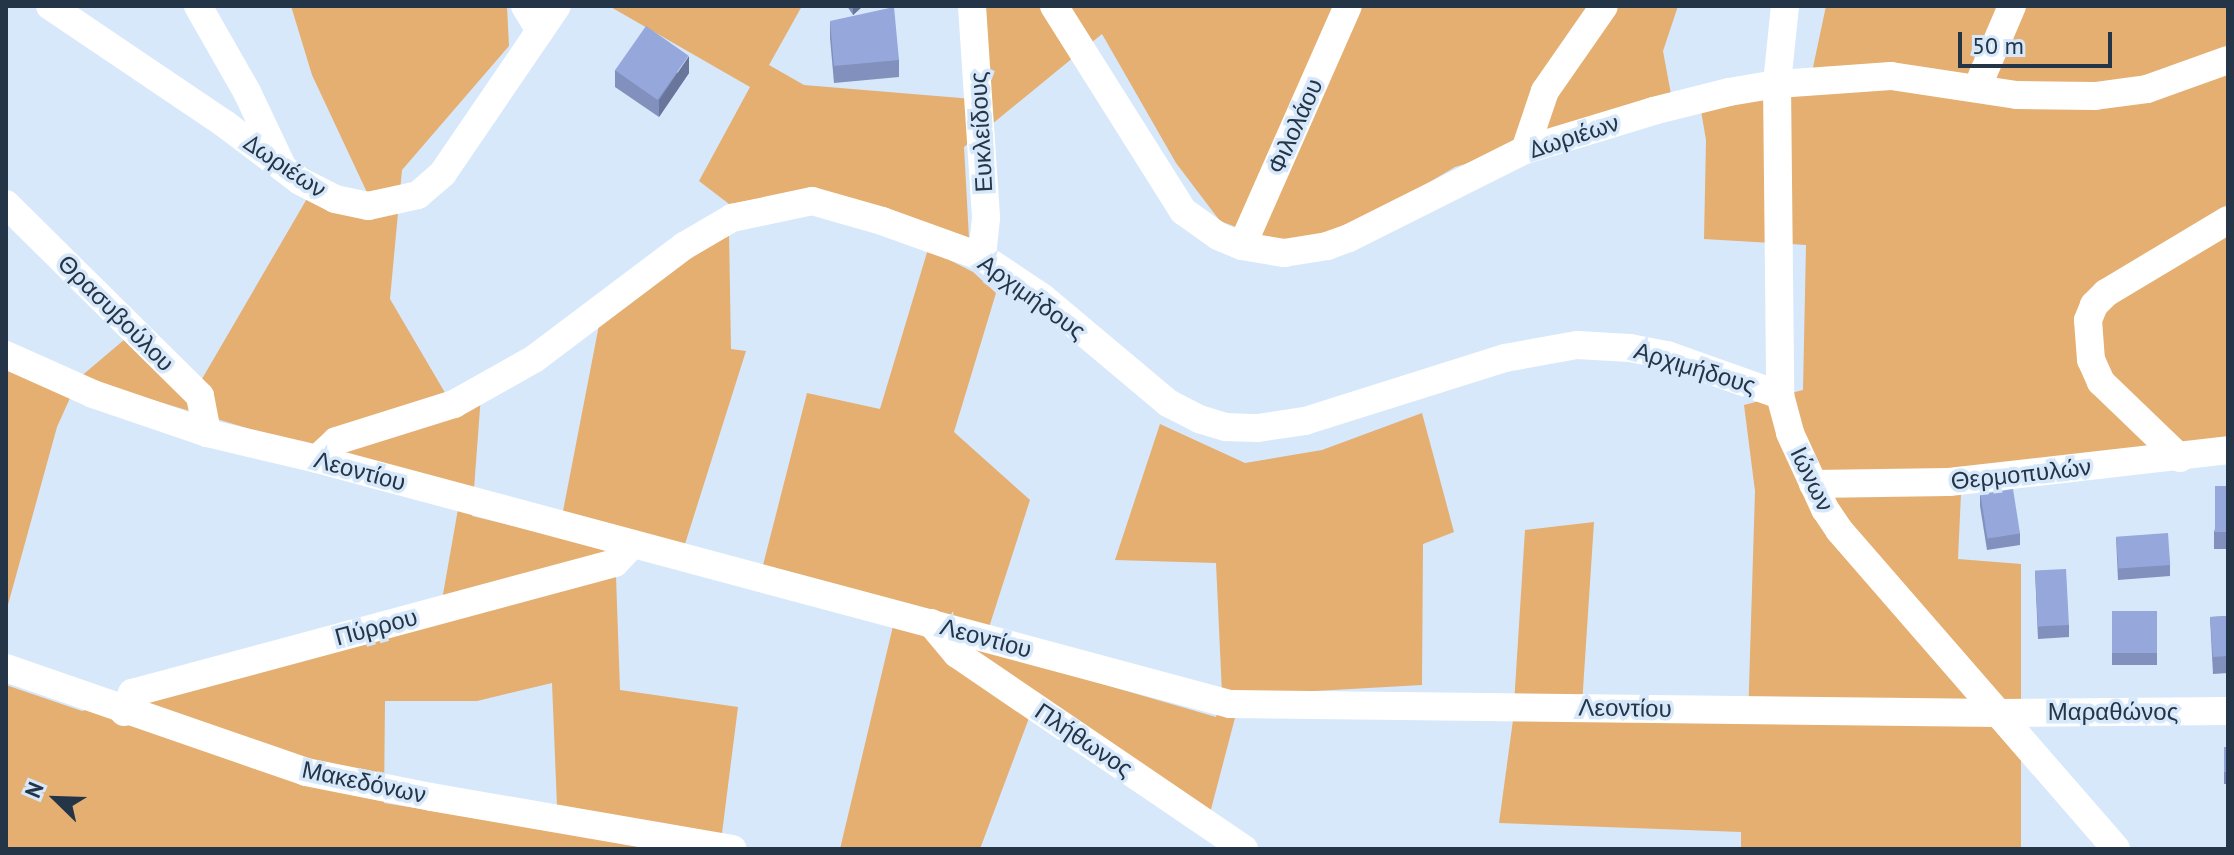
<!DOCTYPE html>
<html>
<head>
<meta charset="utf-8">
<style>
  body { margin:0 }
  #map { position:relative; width:2234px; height:855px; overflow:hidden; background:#d7e8fb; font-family:"PT Sans",sans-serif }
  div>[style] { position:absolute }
  .green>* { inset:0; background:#e4af71 }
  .minor>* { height:28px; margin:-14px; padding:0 14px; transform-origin:14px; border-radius:14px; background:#fff }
  .wall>* { inset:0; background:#8190bd; transform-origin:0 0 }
  .shaded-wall>* { inset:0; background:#69759a }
  .building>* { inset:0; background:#96a7dc; transform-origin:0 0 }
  span { translate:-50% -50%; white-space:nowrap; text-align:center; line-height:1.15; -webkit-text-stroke:7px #d7e8fb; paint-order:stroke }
  .street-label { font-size:24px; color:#243547 }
  .frame { position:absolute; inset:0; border:8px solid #243547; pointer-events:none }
  .north { position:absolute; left:16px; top:759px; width:80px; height:80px; -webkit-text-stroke:6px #d7e8fb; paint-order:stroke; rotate:293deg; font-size:22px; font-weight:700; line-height:32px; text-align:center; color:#243547 }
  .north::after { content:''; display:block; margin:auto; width:28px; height:36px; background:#243547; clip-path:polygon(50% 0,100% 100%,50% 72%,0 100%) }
  .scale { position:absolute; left:1958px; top:32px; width:154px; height:36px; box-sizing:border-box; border:4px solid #243547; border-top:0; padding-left:10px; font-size:24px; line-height:28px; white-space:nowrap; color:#243547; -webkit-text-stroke:6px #d7e8fb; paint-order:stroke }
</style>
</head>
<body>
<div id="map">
  <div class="green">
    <i style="clip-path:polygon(evenodd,291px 6px,507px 6px,509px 46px,402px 170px,390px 299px,454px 408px,481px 395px,472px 516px,558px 537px,599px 325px,667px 269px,729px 231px,731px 349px,746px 351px,685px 544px,626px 536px,616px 576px,620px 690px,738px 707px,720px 849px,6px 849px,6px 685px,82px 711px,439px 617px,461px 492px,79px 378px,57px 427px,6px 612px,6px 346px,79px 378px,125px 339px,192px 396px,319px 178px,371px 201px,312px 75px,291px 6px,552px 683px,558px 831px,384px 803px,385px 701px,477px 701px,552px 683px)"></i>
    <i style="clip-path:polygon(609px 6px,802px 6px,769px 65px,804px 85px,985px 100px,980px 6px,1678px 6px,1663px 51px,1673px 105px,1455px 167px,1347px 231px,1279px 243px,1220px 221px,1176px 163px,1102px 34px,964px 147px,969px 238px,795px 192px,729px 204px,699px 181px,750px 87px)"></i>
    <i style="clip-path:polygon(1826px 6px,2228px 6px,2228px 442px,1962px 472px,1958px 559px,2021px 564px,2021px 849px,1741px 849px,1741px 832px,1499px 823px,1513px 720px,1525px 530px,1594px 522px,1581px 720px,1748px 720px,1755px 491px,1744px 405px,1803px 390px,1806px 245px,1704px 239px,1706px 140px,1699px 99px,1812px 72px)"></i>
    <i style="clip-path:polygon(928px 249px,973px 272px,996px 293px,954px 432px,1030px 500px,982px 649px,1216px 717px,1222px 694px,1216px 563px,1115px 560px,1160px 424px,1245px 463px,1322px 450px,1422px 413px,1454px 532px,1423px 544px,1422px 685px,1241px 695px,1209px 817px,1035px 702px,980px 849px,840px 849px,898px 605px,762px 569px,807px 393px,880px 409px)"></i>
  </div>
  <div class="minor">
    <i style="left:50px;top:6px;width:211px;rotate:34deg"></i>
    <i style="left:225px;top:124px;width:94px;rotate:37.2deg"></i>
    <i style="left:300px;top:181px;width:39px;rotate:27deg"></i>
    <i style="left:335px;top:199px;width:34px;rotate:12deg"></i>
    <i style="left:368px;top:206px;width:51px;rotate:-12.4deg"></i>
    <i style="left:418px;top:195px;width:33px;rotate:-41deg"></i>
    <i style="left:443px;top:173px;width:202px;rotate:-55.7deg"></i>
    <i style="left:198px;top:6px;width:99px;rotate:60.3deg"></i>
    <i style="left:247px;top:92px;width:80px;rotate:64.7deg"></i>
    <i style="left:525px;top:6px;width:29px;rotate:59deg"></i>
    <i style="left:972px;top:6px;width:212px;rotate:86.2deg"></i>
    <i style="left:986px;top:218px;width:39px;rotate:96deg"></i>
    <i style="left:1054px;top:6px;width:242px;rotate:57.8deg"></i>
    <i style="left:1183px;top:211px;width:43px;rotate:35.5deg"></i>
    <i style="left:1218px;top:236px;width:26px;rotate:23deg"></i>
    <i style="left:1242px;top:246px;width:43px;rotate:9.5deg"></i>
    <i style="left:1284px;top:253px;width:44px;rotate:-9.2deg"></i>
    <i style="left:1327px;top:246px;width:23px;rotate:-20deg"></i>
    <i style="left:1349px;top:238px;width:197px;rotate:-26.6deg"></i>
    <i style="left:1525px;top:150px;width:134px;rotate:-16.9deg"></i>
    <i style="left:1653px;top:111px;width:78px;rotate:-14deg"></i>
    <i style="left:1729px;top:92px;width:49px;rotate:-9.5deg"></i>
    <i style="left:1777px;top:84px;width:114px;rotate:-4deg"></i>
    <i style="left:1891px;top:76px;width:127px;rotate:8.6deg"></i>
    <i style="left:2017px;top:95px;width:78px;rotate:0.7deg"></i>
    <i style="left:2095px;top:96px;width:52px;rotate:-7.7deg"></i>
    <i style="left:2147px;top:89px;width:86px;rotate:-19.7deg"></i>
    <i style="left:1785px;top:6px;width:78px;rotate:95.9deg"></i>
    <i style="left:1777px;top:84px;width:311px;rotate:89.4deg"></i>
    <i style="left:1780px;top:395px;width:39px;rotate:75deg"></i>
    <i style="left:1790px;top:433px;width:84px;rotate:65.3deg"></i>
    <i style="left:1825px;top:509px;width:25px;rotate:56deg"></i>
    <i style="left:1839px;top:530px;width:422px;rotate:49deg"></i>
    <i style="left:1977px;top:88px;width:89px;rotate:-66.9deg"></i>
    <i style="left:1525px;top:150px;width:62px;rotate:-71.3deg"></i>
    <i style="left:1545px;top:91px;width:103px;rotate:-55.2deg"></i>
    <i style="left:6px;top:204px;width:273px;rotate:44.7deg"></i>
    <i style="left:200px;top:396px;width:38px;rotate:79deg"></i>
    <i style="left:1242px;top:246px;width:262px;rotate:-66.2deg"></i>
    <i style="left:6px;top:355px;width:95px;rotate:24.1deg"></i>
    <i style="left:93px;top:394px;width:120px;rotate:18.9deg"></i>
    <i style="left:207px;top:433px;width:113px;rotate:13.3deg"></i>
    <i style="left:317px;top:459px;width:945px;rotate:15.02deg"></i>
    <i style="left:1230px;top:704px;width:768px;rotate:0.67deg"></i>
    <i style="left:1998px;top:713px;width:230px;rotate:-0.5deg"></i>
    <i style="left:2180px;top:458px;width:110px;rotate:-136.1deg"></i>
    <i style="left:2101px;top:382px;width:24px;rotate:-114deg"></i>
    <i style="left:2091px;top:360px;width:40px;rotate:-94.3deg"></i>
    <i style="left:2088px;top:320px;width:16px;rotate:-68deg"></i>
    <i style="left:2094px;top:305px;width:17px;rotate:-45deg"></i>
    <i style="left:2106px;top:293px;width:142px;rotate:-30.9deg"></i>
    <i style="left:317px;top:459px;width:26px;rotate:-43deg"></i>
    <i style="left:336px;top:441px;width:124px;rotate:-17.4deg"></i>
    <i style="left:454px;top:404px;width:92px;rotate:-29.4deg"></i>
    <i style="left:534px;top:359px;width:188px;rotate:-37deg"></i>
    <i style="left:684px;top:246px;width:56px;rotate:-30.3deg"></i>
    <i style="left:732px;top:218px;width:82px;rotate:-12deg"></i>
    <i style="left:812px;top:201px;width:73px;rotate:15.9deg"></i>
    <i style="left:882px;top:221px;width:106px;rotate:19.8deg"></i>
    <i style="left:982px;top:257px;width:73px;rotate:33.9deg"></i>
    <i style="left:1043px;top:298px;width:163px;rotate:40deg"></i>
    <i style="left:1168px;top:403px;width:35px;rotate:27deg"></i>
    <i style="left:1199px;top:419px;width:28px;rotate:17deg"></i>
    <i style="left:1226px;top:427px;width:32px;rotate:2deg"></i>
    <i style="left:1258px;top:428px;width:48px;rotate:-8.5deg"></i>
    <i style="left:1305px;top:421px;width:210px;rotate:-17.5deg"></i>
    <i style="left:1505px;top:358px;width:73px;rotate:-10.2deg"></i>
    <i style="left:1577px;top:345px;width:53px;rotate:3.2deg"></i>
    <i style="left:1630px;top:348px;width:38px;rotate:11deg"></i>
    <i style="left:1667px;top:355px;width:120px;rotate:19.5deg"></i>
    <i style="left:1813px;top:484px;width:136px;rotate:-0.8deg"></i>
    <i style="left:1949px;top:482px;width:281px;rotate:-6.5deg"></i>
    <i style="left:931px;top:623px;width:40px;rotate:50deg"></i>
    <i style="left:957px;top:654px;width:347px;rotate:34.2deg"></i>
    <i style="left:6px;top:668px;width:318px;rotate:19.1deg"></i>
    <i style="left:306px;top:772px;width:127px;rotate:11.3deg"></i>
    <i style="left:431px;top:797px;width:306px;rotate:9.8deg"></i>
    <i style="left:124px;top:712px;width:21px;rotate:-67deg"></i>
    <i style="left:132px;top:693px;width:500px;rotate:-15.06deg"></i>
    <i style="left:615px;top:563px;width:26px;rotate:-47deg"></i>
  </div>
  <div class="wall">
    <i style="clip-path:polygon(847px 6px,863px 6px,853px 15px)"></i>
    <i style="clip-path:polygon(830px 21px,899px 60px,899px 77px,834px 83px,830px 38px)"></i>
    <i style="clip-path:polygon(615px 70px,689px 73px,659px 117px,615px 87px)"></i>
    <i style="clip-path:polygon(2228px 486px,2228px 549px,2214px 549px,2214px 532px)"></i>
    <i style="clip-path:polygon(1980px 494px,2020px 533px,2020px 545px,1987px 550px,1980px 506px)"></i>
    <i style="clip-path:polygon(2116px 537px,2170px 565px,2170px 576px,2118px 580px)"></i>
    <i style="clip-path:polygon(2035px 571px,2069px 625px,2069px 637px,2038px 639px)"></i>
    <i style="left:2112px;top:611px;width:45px;height:54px"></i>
    <i style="clip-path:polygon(2228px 616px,2228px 673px,2213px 674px,2210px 617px)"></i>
    <i style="left:2224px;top:747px;width:4px;height:37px"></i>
  </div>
  <div class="shaded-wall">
    <i style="clip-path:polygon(853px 6px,863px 6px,853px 15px)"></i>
    <i style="clip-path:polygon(689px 56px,689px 73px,659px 117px,659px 100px)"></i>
  </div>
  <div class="building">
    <i style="clip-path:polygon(894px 7px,899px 60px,834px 66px,830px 21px)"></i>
    <i style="left:646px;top:26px;width:52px;height:54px;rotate:35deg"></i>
    <i style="left:2215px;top:486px;width:13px;height:46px"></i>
    <i style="left:2013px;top:489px;width:45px;height:33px;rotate:81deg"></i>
    <i style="left:2168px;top:533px;width:32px;height:52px;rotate:86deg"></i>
    <i style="left:2066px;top:569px;width:56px;height:31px;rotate:87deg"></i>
    <i style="left:2112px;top:611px;width:45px;height:42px"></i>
    <i style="clip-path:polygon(2228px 616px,2228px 656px,2213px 657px,2210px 617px)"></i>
    <i style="left:2224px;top:747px;width:4px;height:25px"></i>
  </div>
  <div class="street-label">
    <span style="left:1295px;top:126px;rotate:-66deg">Φιλολάου</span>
    <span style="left:981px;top:132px;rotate:-93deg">Ευκλείδους</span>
    <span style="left:1574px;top:136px;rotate:-18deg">Δωριέων</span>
    <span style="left:285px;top:166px;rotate:34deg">Δωριέων</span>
    <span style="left:1032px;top:297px;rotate:36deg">Αρχιμήδους</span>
    <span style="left:116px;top:313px;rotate:45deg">Θρασυβούλου</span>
    <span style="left:1695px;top:368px;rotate:17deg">Αρχιμήδους</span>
    <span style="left:360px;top:471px;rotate:15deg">Λεοντίου</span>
    <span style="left:2021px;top:474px;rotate:-6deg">Θερμοπυλών</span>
    <span style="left:1812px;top:479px;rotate:64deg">Ιώνων</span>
    <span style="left:376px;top:627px;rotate:-15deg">Πύρρου</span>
    <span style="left:986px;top:638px;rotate:15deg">Λεοντίου</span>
    <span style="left:1625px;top:708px;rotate:1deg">Λεοντίου</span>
    <span style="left:2113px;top:712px">Μαραθώνος</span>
    <span style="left:1084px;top:740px;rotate:34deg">Πλήθωνος</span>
    <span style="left:364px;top:782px;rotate:12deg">Μακεδόνων</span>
  </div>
  <div class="frame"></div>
  <div class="north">N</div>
  <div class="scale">50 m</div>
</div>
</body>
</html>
